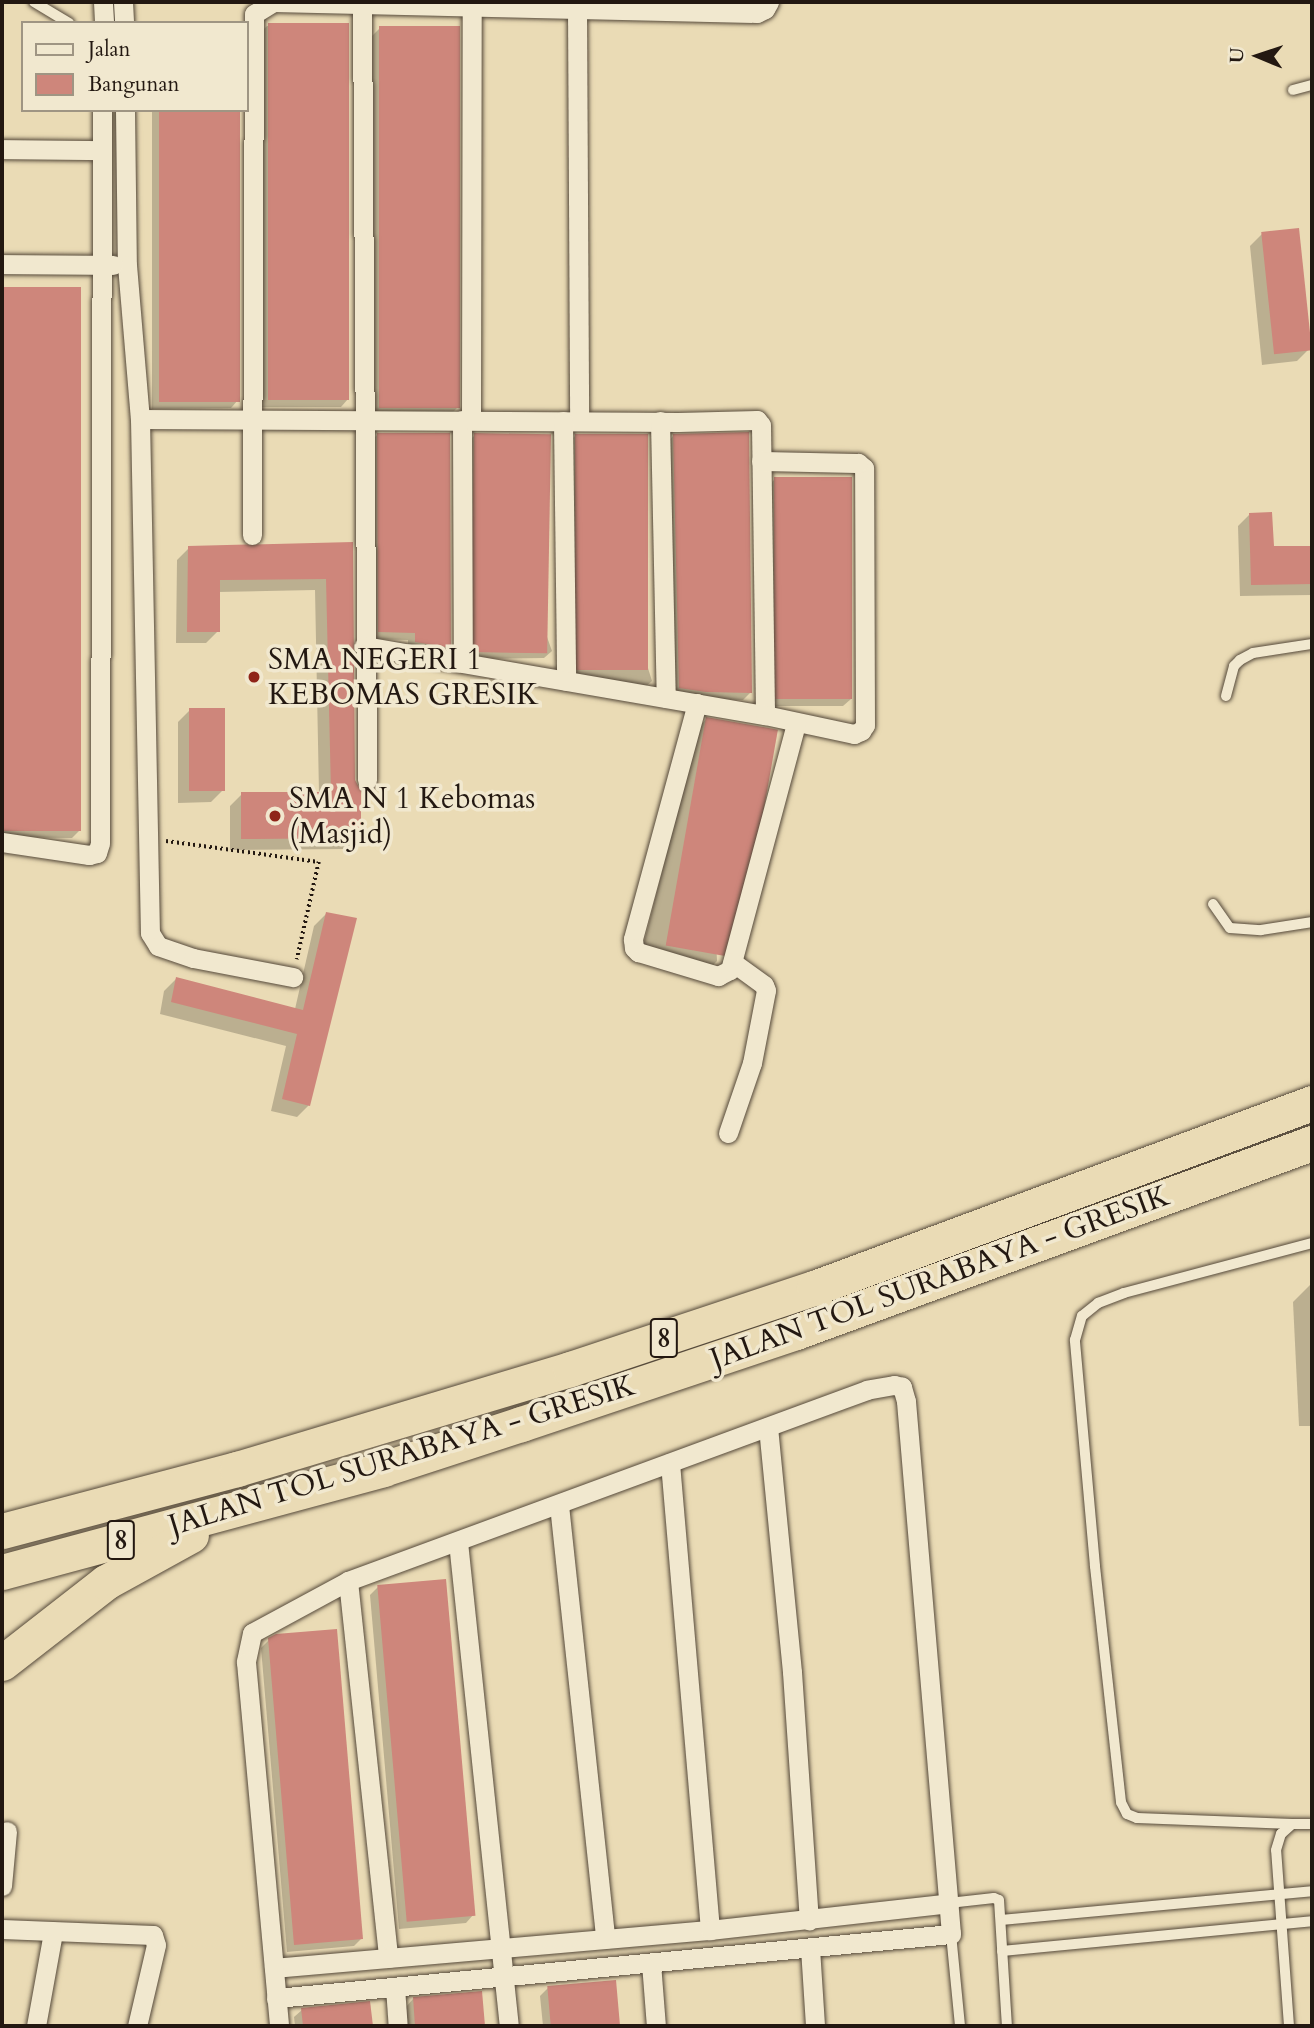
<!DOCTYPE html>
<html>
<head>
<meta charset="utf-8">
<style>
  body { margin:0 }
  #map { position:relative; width:1314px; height:2028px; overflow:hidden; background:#eadbb5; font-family:Cardo,serif }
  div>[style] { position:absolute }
  .shadow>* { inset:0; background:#0003 }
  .building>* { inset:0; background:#ce867b; transform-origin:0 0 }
  .path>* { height:3.5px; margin-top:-1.75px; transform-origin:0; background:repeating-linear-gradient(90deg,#231811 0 2px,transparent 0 5.5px) }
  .roads { filter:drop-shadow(0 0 2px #55493a) drop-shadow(0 0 2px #55493a) }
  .service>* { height:10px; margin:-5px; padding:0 5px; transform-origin:5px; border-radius:5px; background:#f1e8cf }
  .minor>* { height:19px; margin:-9.5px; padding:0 9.5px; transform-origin:9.5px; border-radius:9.5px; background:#f1e8cf }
  .motorway>* { height:35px; margin:-17.5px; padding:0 17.5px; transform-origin:17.5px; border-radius:17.5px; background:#eadbb5 }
  .dots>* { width:19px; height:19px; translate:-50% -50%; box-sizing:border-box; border:4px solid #f1e8cf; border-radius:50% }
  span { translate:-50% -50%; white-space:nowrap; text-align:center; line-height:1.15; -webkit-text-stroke:7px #f1e8cf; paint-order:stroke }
  .shield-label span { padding:2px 5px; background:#f1e8cf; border:2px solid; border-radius:5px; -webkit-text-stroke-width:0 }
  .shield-label { font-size:28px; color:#231811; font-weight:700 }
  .poi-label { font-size:30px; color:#231811 }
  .left { translate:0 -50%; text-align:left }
  .street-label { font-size:30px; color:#231811 }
  .frame { position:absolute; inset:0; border:4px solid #231811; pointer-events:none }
  .legend { position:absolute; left:21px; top:21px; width:228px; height:91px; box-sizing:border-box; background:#f1e8cf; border:2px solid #9f9583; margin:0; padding:9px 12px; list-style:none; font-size:21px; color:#231811 }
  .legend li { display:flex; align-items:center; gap:14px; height:35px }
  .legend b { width:35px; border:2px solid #9f9583 }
  .north { position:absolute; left:1223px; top:21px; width:70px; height:70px; -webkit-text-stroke:5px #f1e8cf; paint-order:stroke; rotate:272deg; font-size:19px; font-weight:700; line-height:28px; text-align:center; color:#231811 }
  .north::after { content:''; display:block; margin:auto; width:24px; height:32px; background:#231811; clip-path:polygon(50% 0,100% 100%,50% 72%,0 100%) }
</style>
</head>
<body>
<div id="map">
  <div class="shadow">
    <i style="clip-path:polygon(348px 25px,348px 399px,341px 407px,262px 407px,259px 34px,267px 26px)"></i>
    <i style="clip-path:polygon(380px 28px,457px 408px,449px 416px,372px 415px,372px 36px)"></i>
    <i style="clip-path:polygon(152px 110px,240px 110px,238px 400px,231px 408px,152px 409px)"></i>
    <i style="clip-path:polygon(1262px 234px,1309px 349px,1297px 361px,1262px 365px,1250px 246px)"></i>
    <i style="clip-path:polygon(80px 289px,80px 830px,72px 838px,2px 837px,2px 290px)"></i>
    <i style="clip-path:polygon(378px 434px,448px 435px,449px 648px,441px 655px,408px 650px,408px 640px,371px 639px,370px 442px)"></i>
    <i style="clip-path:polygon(475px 435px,552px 651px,544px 658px,468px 659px,467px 443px)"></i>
    <i style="clip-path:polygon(576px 435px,652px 681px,644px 688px,571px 678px,568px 443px)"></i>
    <i style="clip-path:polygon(673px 436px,751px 692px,743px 700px,698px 699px,672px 695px,666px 444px)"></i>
    <i style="clip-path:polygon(775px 479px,851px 699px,843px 706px,770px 706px,767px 487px)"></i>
    <i style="clip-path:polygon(1249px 515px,1272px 548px,1312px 548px,1312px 595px,1240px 596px,1238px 526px)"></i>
    <i style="clip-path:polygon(351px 544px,353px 781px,359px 837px,347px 849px,230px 850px,230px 806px,242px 794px,319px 794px,315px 590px,218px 592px,218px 631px,206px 643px,176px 643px,177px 560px,189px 548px)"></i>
    <i style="clip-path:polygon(190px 710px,223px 790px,211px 802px,178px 803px,178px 722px)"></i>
    <i style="clip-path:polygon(706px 719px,717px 961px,709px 969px,642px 950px,699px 727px)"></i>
    <i style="clip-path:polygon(326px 914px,309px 1105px,297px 1117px,271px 1111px,286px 1046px,160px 1014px,164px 991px,176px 979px,295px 1009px,314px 926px)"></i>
    <i style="clip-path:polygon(1312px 1283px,1312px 1426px,1299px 1426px,1293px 1302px)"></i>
    <i style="clip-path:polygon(378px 1587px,473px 1915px,466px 1923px,399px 1929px,370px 1595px)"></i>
    <i style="clip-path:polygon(269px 1640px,362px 1938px,354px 1946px,287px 1952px,261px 1648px)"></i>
    <i style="clip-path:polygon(615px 1982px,619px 2026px,543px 2026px,540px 1996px,548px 1988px)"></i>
    <i style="clip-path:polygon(480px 1993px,483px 2026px,407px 2026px,406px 2007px,413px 1999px)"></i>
    <i style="clip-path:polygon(369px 2003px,371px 2026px,295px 2026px,294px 2017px,302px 2010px)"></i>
  </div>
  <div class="building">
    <i style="left:268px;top:23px;width:81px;height:377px"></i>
    <i style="left:379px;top:26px;width:81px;height:382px"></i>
    <i style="left:159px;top:110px;width:81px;height:292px"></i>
    <i style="left:1299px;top:228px;width:123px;height:38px;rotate:84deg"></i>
    <i style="left:81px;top:287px;width:544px;height:79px;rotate:90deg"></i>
    <i style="clip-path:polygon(749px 432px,752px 693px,706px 692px,679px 688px,673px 434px)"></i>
    <i style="clip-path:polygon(377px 433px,450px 433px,451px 648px,415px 642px,415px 633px,378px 632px)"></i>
    <i style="left:474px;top:433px;width:77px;height:219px;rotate:1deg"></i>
    <i style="left:575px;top:434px;width:73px;height:236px"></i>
    <i style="left:774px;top:477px;width:78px;height:222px"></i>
    <i style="clip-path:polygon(1272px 512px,1274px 546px,1312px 546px,1312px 584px,1251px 585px,1249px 513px)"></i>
    <i style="clip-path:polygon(353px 542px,355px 780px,361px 791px,361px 838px,241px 839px,241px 792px,331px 792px,326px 579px,220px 580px,220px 632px,187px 632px,188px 546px)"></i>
    <i style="left:189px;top:708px;width:36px;height:83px"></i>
    <i style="left:706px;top:717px;width:73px;height:232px;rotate:10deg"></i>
    <i style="clip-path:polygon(326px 912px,357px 918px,310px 1106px,282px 1099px,297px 1034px,171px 1002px,176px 977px,303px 1010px)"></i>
    <i style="left:446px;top:1579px;width:338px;height:69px;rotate:85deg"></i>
    <i style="clip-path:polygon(337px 1629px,363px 1939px,294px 1945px,268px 1638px,276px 1634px)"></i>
    <i style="left:616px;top:1980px;width:46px;height:69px;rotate:85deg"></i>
    <i style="clip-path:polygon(482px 1991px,485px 2026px,415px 2026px,413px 1997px)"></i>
    <i style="clip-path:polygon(370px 2001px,373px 2026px,303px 2026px,301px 2008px)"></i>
  </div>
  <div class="path">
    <i style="left:166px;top:841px;width:154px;rotate:7.8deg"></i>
    <i style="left:319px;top:862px;width:100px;rotate:102.7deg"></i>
  </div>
  <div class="roads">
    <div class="service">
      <i style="left:34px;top:2px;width:41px;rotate:31deg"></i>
      <i style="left:1293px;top:90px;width:20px;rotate:-15deg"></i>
      <i style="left:1226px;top:696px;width:31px;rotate:-75deg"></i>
      <i style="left:1234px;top:666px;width:8px;rotate:-45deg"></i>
      <i style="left:1240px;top:660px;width:15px;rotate:-28deg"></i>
      <i style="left:1253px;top:653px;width:60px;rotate:-8.7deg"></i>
      <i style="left:1213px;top:904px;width:29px;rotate:55deg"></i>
      <i style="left:1230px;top:928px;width:31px;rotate:4deg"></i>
      <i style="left:1261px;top:930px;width:52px;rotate:-8.9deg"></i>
      <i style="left:1292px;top:1824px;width:155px;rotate:-177.8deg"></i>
      <i style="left:1137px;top:1818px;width:11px;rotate:-158deg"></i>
      <i style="left:1127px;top:1814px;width:13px;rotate:-117deg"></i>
      <i style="left:1121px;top:1802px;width:237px;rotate:-96.3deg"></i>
      <i style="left:1095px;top:1566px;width:227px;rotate:-95.1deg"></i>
      <i style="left:1075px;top:1340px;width:25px;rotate:-74deg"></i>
      <i style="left:1082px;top:1316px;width:21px;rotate:-39deg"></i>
      <i style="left:1098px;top:1303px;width:28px;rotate:-21deg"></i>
      <i style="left:1124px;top:1293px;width:195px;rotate:-14.9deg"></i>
      <i style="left:949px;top:1903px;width:45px;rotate:-6.3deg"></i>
      <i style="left:994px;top:1898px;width:5px;rotate:22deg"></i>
      <i style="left:999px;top:1900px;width:126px;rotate:86.4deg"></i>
      <i style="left:1001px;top:1920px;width:312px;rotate:-5.3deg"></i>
      <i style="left:951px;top:1934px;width:92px;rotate:84.4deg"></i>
      <i style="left:1002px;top:1951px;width:311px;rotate:-5.5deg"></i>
      <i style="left:1289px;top:2026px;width:176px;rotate:-94.2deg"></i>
      <i style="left:1276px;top:1850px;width:17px;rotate:-73deg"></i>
      <i style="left:1281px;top:1834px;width:15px;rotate:-42deg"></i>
      <i style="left:1292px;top:1824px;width:20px"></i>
    </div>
    <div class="minor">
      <i style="left:103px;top:2px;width:21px;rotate:87deg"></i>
      <i style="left:123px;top:2px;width:21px;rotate:87deg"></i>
      <i style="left:362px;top:3px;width:777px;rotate:89.63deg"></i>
      <i style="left:577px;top:7px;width:414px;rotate:89.7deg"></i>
      <i style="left:125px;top:110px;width:155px;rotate:89.3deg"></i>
      <i style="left:127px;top:265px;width:155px;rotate:85.2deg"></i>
      <i style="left:140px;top:419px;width:514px;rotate:88.89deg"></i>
      <i style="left:150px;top:933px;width:15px;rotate:58deg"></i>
      <i style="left:158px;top:946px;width:37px;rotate:19deg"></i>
      <i style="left:193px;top:958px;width:102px;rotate:10.8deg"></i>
      <i style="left:2px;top:149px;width:98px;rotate:0.6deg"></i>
      <i style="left:2px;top:264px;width:111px;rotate:0.5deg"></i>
      <i style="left:140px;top:419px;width:538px;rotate:0.32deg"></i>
      <i style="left:678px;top:422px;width:79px;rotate:-1.5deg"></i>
      <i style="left:757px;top:420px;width:6px;rotate:51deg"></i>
      <i style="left:761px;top:425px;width:290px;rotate:89.2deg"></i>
      <i style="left:462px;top:420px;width:243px;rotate:89.8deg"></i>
      <i style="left:471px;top:420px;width:415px;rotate:-89.9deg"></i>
      <i style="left:563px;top:421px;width:260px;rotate:89.3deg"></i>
      <i style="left:660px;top:421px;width:277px;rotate:88.8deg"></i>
      <i style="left:252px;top:535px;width:521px;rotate:-89.78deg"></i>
      <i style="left:254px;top:14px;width:22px;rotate:-32deg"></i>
      <i style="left:273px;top:2px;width:484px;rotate:1.3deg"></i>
      <i style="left:757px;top:13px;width:9px;rotate:-27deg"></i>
      <i style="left:765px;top:9px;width:8px;rotate:-60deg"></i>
      <i style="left:364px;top:646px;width:407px;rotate:9.8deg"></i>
      <i style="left:765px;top:715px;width:91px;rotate:12.1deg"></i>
      <i style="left:854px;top:734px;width:8px;rotate:-23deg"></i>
      <i style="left:861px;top:731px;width:7px;rotate:-56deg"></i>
      <i style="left:865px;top:725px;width:257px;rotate:-90.2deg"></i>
      <i style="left:864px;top:468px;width:8px;rotate:-140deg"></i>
      <i style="left:858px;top:463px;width:97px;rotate:-178.8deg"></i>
      <i style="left:697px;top:703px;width:245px;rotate:105.2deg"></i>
      <i style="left:633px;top:939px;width:9px;rotate:84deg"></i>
      <i style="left:634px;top:948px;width:6px;rotate:45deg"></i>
      <i style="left:638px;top:952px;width:84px;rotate:16.7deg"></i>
      <i style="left:718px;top:976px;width:13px;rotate:-27deg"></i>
      <i style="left:730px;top:970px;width:256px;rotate:-75deg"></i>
      <i style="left:2px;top:842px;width:88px;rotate:8.5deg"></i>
      <i style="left:89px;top:855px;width:8px;rotate:-14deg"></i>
      <i style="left:97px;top:853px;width:10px;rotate:-73deg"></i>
      <i style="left:100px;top:843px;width:733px;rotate:-89.84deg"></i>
      <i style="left:728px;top:1133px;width:74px;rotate:-71.1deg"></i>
      <i style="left:752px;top:1063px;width:74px;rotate:-79.1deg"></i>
      <i style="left:766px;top:990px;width:5px;rotate:-112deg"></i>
      <i style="left:764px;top:985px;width:39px;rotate:-144deg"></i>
      <i style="left:768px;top:1427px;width:246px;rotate:84.4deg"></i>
      <i style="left:792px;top:1672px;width:249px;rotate:86.1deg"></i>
      <i style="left:670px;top:1463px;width:469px;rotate:85.1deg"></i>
      <i style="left:559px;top:1505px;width:436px;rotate:83.9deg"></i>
      <i style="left:458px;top:1542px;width:487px;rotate:84deg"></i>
      <i style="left:348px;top:1581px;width:379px;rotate:83.9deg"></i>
      <i style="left:2px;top:1886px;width:55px;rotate:-84.8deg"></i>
      <i style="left:2px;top:1929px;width:151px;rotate:2.3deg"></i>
      <i style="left:153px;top:1935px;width:10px;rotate:73deg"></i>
      <i style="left:156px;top:1945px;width:83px;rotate:103.2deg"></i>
      <i style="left:810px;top:1948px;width:78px;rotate:86.3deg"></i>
      <i style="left:651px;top:1963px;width:63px;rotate:85.5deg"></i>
      <i style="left:274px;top:1968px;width:438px;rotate:-5deg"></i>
      <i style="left:710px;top:1930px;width:241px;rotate:-6.4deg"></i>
      <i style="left:395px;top:1987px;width:39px;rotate:86deg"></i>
      <i style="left:276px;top:1998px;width:678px;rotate:-5.42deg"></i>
      <i style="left:951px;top:1934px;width:535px;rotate:-94.83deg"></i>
      <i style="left:906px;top:1401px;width:15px;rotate:-106deg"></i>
      <i style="left:902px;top:1387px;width:8px;rotate:-166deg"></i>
      <i style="left:894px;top:1385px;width:27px;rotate:170deg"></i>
      <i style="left:867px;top:1390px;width:553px;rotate:159.8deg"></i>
      <i style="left:348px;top:1581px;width:109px;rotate:151.6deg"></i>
      <i style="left:252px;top:1633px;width:30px;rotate:102deg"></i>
      <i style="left:246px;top:1662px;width:365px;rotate:84.8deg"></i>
      <i style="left:36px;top:2026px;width:96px;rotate:-79.7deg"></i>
    </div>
    <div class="motorway">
      <i style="left:2px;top:1531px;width:243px;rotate:-14.8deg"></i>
      <i style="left:237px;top:1469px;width:348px;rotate:-16.7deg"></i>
      <i style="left:570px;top:1369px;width:257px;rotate:-18.4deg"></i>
      <i style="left:814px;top:1288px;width:531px;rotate:-20.38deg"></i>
      <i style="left:2px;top:1572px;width:395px;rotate:-15.1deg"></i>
      <i style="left:383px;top:1469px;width:145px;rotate:-18.1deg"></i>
      <i style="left:521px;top:1424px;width:290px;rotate:-18.5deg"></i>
      <i style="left:796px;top:1332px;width:550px;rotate:-20.12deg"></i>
      <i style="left:2px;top:1663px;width:132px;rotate:-37.9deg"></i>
      <i style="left:106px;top:1582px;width:97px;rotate:-28.9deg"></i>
    </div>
  </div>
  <div class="dots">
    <i style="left:254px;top:677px;background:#8f2418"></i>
    <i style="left:275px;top:816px;background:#8f2418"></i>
  </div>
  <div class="shield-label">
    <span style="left:664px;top:1338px">8</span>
    <span style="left:121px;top:1540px">8</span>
  </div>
  <div class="poi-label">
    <span class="left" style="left:268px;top:677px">SMA NEGERI 1<br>KEBOMAS GRESIK</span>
    <span class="left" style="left:289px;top:816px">SMA N 1 Kebomas<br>(Masjid)</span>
  </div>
  <div class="street-label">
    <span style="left:940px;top:1278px;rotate:-20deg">JALAN TOL SURABAYA - GRESIK</span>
    <span style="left:402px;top:1456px;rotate:-17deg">JALAN TOL SURABAYA - GRESIK</span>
  </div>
  <div class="frame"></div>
  <ul class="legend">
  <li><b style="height:9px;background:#f1e8cf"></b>Jalan</li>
  <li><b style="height:19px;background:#ce867b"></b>Bangunan</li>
  </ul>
  <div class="north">U</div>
</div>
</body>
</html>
